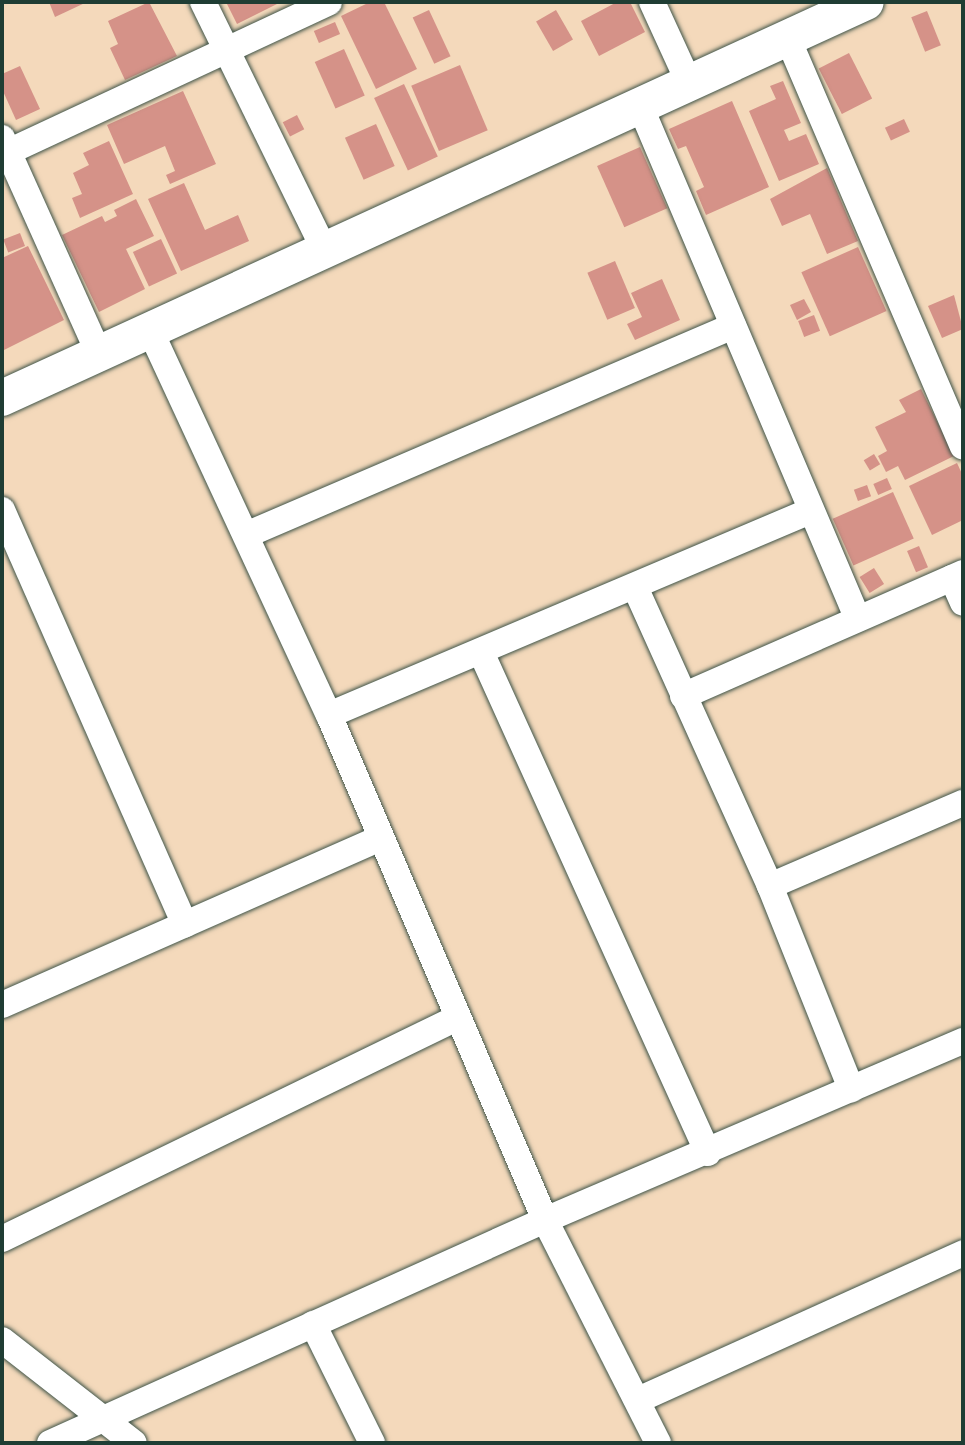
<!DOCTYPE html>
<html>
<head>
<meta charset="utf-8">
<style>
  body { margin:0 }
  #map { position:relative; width:965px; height:1445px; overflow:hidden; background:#f4d9bb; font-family:Itim,sans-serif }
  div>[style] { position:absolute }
  .building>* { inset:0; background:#d59288; transform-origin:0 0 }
  .roads { filter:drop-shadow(0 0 2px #3f5448) drop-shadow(0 0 2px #3f5448) }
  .street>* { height:26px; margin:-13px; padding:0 13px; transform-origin:13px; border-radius:13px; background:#fff }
  .secondary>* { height:36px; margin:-18px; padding:0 18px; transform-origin:18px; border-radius:18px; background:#fff }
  span { translate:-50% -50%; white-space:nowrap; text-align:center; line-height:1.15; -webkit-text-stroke:6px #fbf7ec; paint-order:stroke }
  .frame { position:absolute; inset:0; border:4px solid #1f3d34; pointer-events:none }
</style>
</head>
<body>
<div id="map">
  <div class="building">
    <i style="clip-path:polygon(49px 2px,87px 2px,55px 17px)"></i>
    <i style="clip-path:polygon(149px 2px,177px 56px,125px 80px,110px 48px,118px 44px,108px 21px)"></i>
    <i style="clip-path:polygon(226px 2px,281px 2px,237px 24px)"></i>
    <i style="clip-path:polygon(370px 2px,384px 2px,417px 69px,376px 89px,341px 16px)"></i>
    <i style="clip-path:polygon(617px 2px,630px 2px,645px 32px,599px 56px,581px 21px)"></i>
    <i style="left:429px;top:10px;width:51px;height:18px;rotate:65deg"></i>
    <i style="left:556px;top:10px;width:34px;height:23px;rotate:60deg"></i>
    <i style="left:927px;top:11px;width:37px;height:17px;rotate:68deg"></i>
    <i style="left:335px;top:22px;width:13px;height:23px;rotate:67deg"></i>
    <i style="left:344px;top:49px;width:51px;height:32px;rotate:66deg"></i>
    <i style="left:849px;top:53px;width:51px;height:34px;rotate:63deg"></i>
    <i style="left:460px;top:65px;width:71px;height:53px;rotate:67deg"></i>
    <i style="clip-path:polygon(20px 66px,40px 109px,16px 120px,2px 89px,2px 74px)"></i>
    <i style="clip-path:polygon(783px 81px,801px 123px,784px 130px,789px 141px,806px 134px,819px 164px,779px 181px,749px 111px,776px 99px,770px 86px)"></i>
    <i style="left:404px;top:84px;width:80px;height:33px;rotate:65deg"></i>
    <i style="clip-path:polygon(183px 91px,216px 164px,170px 184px,166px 175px,175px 171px,165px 146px,124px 164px,107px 125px)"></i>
    <i style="clip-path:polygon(732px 101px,769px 187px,706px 215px,696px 191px,704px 187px,686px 146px,678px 149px,669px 129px)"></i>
    <i style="left:297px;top:115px;width:16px;height:16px;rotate:63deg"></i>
    <i style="left:904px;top:119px;width:14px;height:21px;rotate:65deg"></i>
    <i style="left:376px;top:124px;width:46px;height:34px;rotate:66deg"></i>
    <i style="clip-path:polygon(109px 141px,133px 194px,80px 218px,72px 198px,82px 194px,73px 173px,89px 165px,83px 153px)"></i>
    <i style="left:640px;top:147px;width:67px;height:47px;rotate:66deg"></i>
    <i style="clip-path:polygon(827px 168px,858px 241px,827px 254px,810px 214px,782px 226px,770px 199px)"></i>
    <i style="clip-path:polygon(184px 183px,205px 230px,238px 215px,249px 241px,181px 271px,148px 199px)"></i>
    <i style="clip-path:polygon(136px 199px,154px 236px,126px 249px,145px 289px,99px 312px,62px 235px,102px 216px,105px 222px,117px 216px,114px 210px)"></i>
    <i style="left:20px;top:233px;width:14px;height:18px;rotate:69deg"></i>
    <i style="left:161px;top:239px;width:38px;height:31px;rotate:65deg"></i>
    <i style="clip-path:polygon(28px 246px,64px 320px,2px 351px,2px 258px)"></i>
    <i style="left:858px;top:247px;width:70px;height:62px;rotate:66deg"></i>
    <i style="left:615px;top:261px;width:51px;height:30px;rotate:67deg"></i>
    <i style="clip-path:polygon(662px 279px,680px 320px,635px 340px,627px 324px,642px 317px,631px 293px)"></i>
    <i style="clip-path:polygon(954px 295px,963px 329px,942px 338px,928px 306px)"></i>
    <i style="clip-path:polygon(804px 299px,811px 312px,797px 320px,790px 305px)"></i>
    <i style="left:814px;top:315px;width:17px;height:17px;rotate:69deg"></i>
    <i style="clip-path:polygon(921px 389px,954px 456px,905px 480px,898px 466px,886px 472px,878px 456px,887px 451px,875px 427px,906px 412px,899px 400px)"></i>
    <i style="left:874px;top:454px;width:12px;height:12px;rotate:59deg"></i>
    <i style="clip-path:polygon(957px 463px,963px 476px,963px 520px,932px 535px,909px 486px)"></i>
    <i style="left:887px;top:478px;width:12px;height:15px;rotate:66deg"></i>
    <i style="left:867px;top:485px;width:12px;height:14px;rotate:70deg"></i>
    <i style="left:893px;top:492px;width:51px;height:66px;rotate:66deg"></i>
    <i style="left:919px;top:546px;width:23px;height:13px;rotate:67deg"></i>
    <i style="left:874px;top:568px;width:19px;height:17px;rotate:58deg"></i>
  </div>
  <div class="roads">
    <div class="street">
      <i style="left:203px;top:2px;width:277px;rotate:63.9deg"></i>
      <i style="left:652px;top:2px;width:89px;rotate:65.4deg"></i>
      <i style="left:789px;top:41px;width:441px;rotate:66.8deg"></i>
      <i style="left:641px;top:108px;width:553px;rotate:67.01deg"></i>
      <i style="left:2px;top:138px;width:235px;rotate:65.8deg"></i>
      <i style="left:8px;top:152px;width:354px;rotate:-25deg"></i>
      <i style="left:150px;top:330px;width:425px;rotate:65.1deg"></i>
      <i style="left:329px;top:715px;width:549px;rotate:66.84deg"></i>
      <i style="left:545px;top:1220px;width:250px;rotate:63.1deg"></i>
      <i style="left:2px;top:510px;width:453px;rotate:66.2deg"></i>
      <i style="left:246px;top:535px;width:530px;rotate:-23.23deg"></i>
      <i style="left:952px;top:578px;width:27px;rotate:66deg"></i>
      <i style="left:635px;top:587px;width:328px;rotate:65.7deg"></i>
      <i style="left:770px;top:886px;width:219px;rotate:68.2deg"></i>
      <i style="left:481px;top:652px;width:550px;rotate:65.63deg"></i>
      <i style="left:683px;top:696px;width:306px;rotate:-23.7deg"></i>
      <i style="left:329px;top:715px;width:522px;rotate:-22.98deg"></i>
      <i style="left:770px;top:886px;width:210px;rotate:-23.3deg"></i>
      <i style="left:2px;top:1005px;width:411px;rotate:-23.8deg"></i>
      <i style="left:2px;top:1239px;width:506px;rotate:-25.91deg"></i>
      <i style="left:313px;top:1324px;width:133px;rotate:63.6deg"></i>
      <i style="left:2px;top:1340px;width:167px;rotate:38deg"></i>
      <i style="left:638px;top:1400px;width:357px;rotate:-24.3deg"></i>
      <i style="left:50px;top:1443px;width:543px;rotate:-24.25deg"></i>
      <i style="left:545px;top:1220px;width:455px;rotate:-23.2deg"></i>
    </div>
    <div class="secondary">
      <i style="left:2px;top:398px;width:950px;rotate:-24.62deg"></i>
    </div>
  </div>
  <div class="frame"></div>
</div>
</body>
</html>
